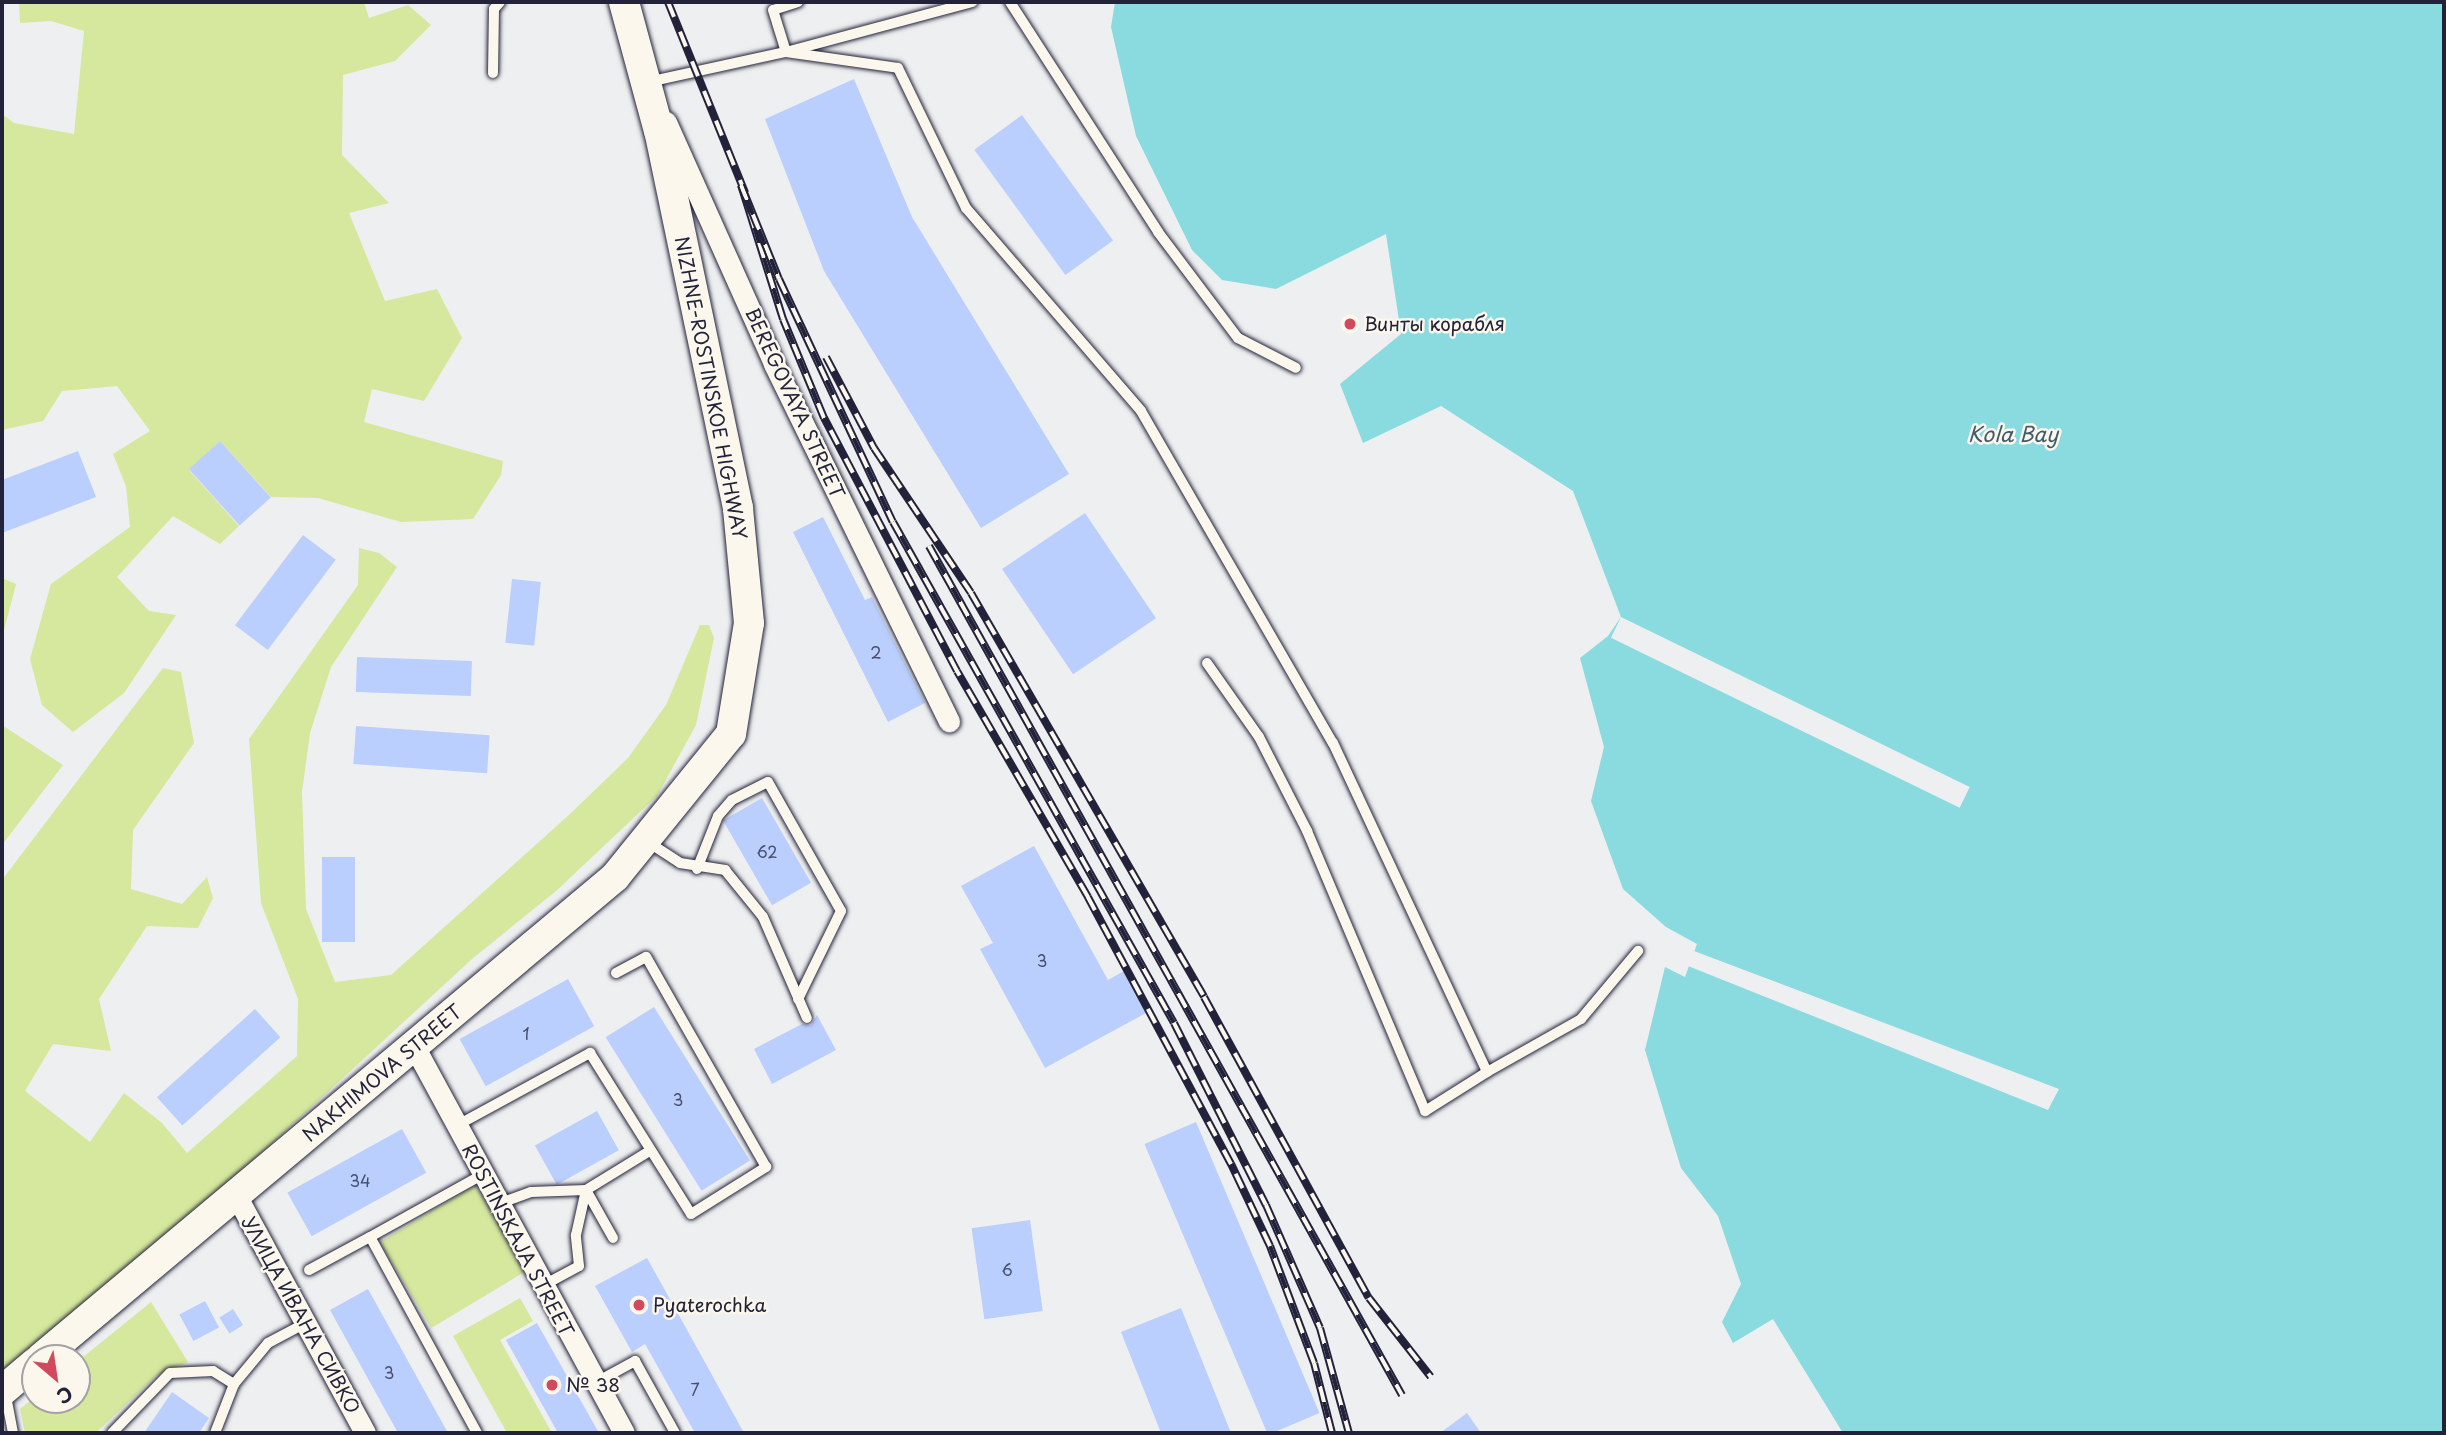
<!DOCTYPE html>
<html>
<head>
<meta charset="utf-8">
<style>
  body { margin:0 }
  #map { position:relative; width:2446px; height:1435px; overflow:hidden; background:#eeeff0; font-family:"Playpen Sans",sans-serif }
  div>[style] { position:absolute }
  .green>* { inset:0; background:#d5e89d; transform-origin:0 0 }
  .water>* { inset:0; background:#89dbdf }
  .pier>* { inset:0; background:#eeeff0; transform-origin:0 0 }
  .building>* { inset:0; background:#bacffe; transform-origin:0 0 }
  .roads { filter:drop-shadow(0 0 2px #22223b) drop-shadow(0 0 2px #22223b) }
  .lane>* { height:10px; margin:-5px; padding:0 5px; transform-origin:5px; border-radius:5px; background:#fbf7ec }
  .street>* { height:21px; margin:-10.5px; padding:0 10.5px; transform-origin:10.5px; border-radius:10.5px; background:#fbf7ec }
  .secondary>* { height:30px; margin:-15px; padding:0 15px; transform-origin:15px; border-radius:15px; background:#fbf7ec }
  .rail>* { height:8px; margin-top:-4px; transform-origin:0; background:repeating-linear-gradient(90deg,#fbf7ec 0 16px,#22223b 0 32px); box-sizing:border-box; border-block:2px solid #22223b }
  .dots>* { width:19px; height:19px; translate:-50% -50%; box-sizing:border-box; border:4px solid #fbf7ec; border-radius:50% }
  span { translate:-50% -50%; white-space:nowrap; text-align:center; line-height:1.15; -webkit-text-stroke:5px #fbf7ec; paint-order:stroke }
  .number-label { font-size:16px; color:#484d6c }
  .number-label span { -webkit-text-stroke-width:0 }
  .poi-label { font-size:19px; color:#22223b }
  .left { translate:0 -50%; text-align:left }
  .street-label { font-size:19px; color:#22223b }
  .water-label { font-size:21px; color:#415a6c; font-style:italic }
  .frame { position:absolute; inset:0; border:4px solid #22223b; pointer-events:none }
  .north { position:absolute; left:21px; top:1344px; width:70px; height:70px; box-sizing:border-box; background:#fbf7ec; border:2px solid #a4a2a5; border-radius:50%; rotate:151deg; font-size:19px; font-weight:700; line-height:28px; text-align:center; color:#22223b }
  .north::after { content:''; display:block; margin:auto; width:24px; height:32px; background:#d1495b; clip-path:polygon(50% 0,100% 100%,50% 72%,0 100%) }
</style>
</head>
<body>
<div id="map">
  <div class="green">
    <i style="clip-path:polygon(19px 2px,364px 2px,369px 18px,408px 5px,431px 25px,395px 61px,343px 75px,342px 155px,389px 203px,349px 213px,385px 301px,437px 289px,462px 338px,424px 401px,372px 389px,364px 422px,503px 461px,501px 475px,473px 519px,401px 522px,318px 498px,271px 497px,220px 441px,189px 470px,239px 526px,220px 544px,173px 516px,117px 577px,149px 611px,176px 615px,124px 693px,73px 732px,42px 705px,30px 659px,51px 584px,130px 527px,126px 486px,113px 454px,150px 431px,117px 386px,62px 391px,43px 421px,2px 430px,2px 114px,14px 123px,74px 134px,84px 31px,51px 21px,20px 23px)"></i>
    <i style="clip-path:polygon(359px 548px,379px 553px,397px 567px,331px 667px,310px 733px,302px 792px,306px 909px,335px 982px,391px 975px,570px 814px,628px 758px,666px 705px,700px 625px,709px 625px,714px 638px,696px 725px,657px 796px,556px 891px,472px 959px,230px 1182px,2px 1374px,2px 880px,163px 668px,181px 672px,194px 743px,133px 830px,131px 889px,182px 904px,207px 877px,213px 898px,198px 928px,147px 926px,99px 999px,111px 1051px,53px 1044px,25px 1091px,90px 1142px,124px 1093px,162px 1123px,187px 1153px,297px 1056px,298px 999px,261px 903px,249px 739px,358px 585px)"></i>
    <i style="clip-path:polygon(2px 578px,16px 584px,2px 638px)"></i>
    <i style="clip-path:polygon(2px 725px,63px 765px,2px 845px)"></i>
    <i style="left:475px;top:1185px;width:100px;height:111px;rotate:59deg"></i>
    <i style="clip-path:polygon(520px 1298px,533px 1321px,500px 1340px,552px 1433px,507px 1433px,453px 1336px)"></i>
    <i style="clip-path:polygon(151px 1302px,188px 1362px,156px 1376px,96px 1433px,25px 1433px,20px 1409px,35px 1397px,77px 1400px,77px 1362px)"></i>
  </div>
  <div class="water">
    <i style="clip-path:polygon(1115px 2px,2444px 2px,2444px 1433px,1843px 1433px,1773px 1319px,1733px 1343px,1722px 1322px,1741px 1284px,1718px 1216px,1681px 1168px,1645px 1050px,1665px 967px,1685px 977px,1697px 944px,1666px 927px,1623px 889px,1591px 801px,1604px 747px,1580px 658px,1608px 636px,1621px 617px,1573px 491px,1441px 406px,1363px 443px,1340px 384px,1401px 334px,1386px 234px,1276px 289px,1222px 280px,1192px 250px,1136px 136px,1111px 27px)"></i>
  </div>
  <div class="pier">
    <i style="left:1621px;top:617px;width:388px;height:23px;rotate:26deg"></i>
    <i style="clip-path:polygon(1694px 951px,2059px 1089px,2048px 1110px,1688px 966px)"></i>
  </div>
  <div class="building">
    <i style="clip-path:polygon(854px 79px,912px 217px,1069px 474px,981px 528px,824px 271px,765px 119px)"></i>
    <i style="left:1022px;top:115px;width:155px;height:59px;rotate:54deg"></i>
    <i style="left:220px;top:441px;width:76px;height:42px;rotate:48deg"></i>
    <i style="clip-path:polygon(78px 451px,96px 497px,2px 533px,2px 480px)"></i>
    <i style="left:1085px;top:513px;width:127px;height:100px;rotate:56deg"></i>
    <i style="clip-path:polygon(823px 517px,865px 600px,872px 597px,925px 703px,888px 722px,793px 532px)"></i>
    <i style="left:303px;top:535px;width:41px;height:113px;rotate:37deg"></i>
    <i style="left:512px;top:579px;width:29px;height:64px;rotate:6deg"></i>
    <i style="left:357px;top:657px;width:115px;height:35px;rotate:2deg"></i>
    <i style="left:356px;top:726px;width:134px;height:38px;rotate:4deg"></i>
    <i style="left:762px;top:798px;width:98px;height:45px;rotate:60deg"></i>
    <i style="clip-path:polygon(1034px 846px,1108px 980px,1124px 971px,1146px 1013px,1045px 1068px,980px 949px,993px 943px,961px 886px)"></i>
    <i style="left:322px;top:857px;width:33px;height:85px"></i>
    <i style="left:568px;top:979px;width:54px;height:124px;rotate:61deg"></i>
    <i style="left:654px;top:1007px;width:181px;height:57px;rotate:58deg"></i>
    <i style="left:255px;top:1009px;width:38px;height:132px;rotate:48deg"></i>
    <i style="clip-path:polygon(817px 1015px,836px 1050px,772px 1084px,754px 1049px,802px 1024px,811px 1025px)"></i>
    <i style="left:597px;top:1111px;width:45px;height:71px;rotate:61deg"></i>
    <i style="left:1196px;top:1122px;width:316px;height:56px;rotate:67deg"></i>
    <i style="left:402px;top:1129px;width:50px;height:131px;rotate:61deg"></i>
    <i style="left:1030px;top:1220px;width:92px;height:59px;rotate:82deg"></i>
    <i style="clip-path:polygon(647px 1258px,691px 1337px,744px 1433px,695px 1433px,645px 1344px,632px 1352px,595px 1286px)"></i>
    <i style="clip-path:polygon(368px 1289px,448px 1433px,398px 1433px,330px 1310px)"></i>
    <i style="left:205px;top:1301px;width:30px;height:29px;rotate:62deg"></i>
    <i style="clip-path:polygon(1181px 1308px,1231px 1433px,1161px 1433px,1121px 1332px)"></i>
    <i style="left:233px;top:1309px;width:19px;height:16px;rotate:58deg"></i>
    <i style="clip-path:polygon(537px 1323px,599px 1433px,558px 1433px,506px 1340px)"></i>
    <i style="clip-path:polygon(172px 1392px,209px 1418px,199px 1433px,144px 1433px)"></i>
    <i style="clip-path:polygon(1467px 1413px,1481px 1433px,1440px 1433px)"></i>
  </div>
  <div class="roads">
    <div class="lane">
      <i style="left:798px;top:2px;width:26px;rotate:162deg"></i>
      <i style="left:773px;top:10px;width:44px;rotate:72.8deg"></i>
      <i style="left:786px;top:52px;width:113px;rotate:8.1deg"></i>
      <i style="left:898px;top:68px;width:156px;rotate:64.1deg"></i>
      <i style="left:966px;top:208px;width:268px;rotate:49.2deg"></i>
      <i style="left:1141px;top:411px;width:384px;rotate:60deg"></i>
      <i style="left:1333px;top:743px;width:363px;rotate:64.9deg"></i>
      <i style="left:1487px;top:1072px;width:108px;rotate:-29.4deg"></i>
      <i style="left:1581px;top:1019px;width:89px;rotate:-50deg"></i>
      <i style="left:1010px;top:2px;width:274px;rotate:57.2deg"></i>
      <i style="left:1158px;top:232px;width:133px;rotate:53deg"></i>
      <i style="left:1238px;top:338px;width:65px;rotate:27.3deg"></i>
      <i style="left:493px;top:73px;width:64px;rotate:-89.1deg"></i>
      <i style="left:494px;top:9px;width:9px;rotate:-49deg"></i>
      <i style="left:648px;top:82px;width:141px;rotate:-12.3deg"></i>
      <i style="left:786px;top:52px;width:193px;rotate:-15deg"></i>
      <i style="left:1207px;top:663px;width:90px;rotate:54.9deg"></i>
      <i style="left:1259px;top:737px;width:106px;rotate:62.9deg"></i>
      <i style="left:1307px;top:831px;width:304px;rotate:67.1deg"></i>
      <i style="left:1425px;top:1111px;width:73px;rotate:-32.2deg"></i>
      <i style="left:648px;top:842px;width:38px;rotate:33deg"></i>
      <i style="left:680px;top:863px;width:46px;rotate:8.8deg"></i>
      <i style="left:725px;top:870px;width:60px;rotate:51deg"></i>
      <i style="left:763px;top:917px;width:110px;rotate:66.5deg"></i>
      <i style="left:697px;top:869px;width:57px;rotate:-68.4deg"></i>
      <i style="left:718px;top:816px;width:21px;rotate:-49deg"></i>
      <i style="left:732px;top:800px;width:40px;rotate:-26.6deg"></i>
      <i style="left:768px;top:782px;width:148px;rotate:60.5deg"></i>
      <i style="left:841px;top:911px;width:98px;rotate:116deg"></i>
      <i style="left:456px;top:1126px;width:153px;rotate:-28.6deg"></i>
      <i style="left:590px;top:1053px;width:190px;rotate:57.9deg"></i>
      <i style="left:691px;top:1214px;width:89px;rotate:-32.1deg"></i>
      <i style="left:766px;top:1167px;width:242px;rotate:-119.7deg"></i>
      <i style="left:646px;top:957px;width:34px;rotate:152deg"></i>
      <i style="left:586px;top:1190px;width:55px;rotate:60.6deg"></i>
      <i style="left:498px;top:1204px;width:35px;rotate:-20deg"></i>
      <i style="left:531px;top:1192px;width:55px;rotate:-2.1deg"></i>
      <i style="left:586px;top:1190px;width:76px;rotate:-31.6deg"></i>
      <i style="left:309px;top:1270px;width:69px;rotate:-28.4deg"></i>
      <i style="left:542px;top:1286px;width:42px;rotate:-28.4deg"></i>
      <i style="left:579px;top:1266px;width:31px;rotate:-96deg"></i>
      <i style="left:576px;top:1235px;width:46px;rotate:-77.5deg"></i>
      <i style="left:595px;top:1383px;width:46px;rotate:-28.8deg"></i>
      <i style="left:635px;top:1361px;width:82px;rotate:60.9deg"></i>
      <i style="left:5px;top:1391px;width:43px;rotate:79.2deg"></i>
      <i style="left:112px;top:1433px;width:83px;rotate:-46deg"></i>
      <i style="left:170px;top:1373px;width:43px;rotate:-2.7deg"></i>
      <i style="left:213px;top:1371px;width:25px;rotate:32deg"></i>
      <i style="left:215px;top:1433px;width:53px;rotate:-68.8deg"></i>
      <i style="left:234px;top:1384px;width:53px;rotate:-50.3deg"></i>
      <i style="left:268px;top:1343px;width:43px;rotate:-27.8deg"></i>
      <i style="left:477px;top:1433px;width:223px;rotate:-118.6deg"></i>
      <i style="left:370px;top:1237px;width:128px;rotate:-29deg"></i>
    </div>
    <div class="street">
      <i style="left:666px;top:122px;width:265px;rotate:65.9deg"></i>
      <i style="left:774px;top:364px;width:398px;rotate:63.9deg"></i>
      <i style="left:414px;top:1046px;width:440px;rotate:61.5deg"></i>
      <i style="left:237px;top:1197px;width:268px;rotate:61.5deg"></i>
    </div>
    <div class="secondary">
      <i style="left:41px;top:1358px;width:749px;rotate:-39.96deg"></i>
      <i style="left:615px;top:877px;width:184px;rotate:-51deg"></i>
      <i style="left:731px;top:734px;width:112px;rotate:-80.8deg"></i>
      <i style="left:749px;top:623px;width:116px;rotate:-95.5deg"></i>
      <i style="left:738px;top:508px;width:385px;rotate:-101.8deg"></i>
      <i style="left:659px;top:131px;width:134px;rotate:-105.2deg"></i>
      <i style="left:2px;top:1391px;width:43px;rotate:-40.3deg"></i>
    </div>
  </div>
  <div class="rail">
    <i style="left:668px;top:2px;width:206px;rotate:68deg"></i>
    <i style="left:826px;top:357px;width:103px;rotate:62.2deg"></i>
    <i style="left:874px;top:448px;width:174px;rotate:56.2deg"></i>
    <i style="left:971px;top:593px;width:466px;rotate:60deg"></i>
    <i style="left:1204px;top:997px;width:343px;rotate:61.3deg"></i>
    <i style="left:1369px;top:1298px;width:100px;rotate:51.9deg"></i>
    <i style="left:929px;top:546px;width:972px;rotate:60.88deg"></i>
    <i style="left:1332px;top:1433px;width:72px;rotate:-104.4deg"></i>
    <i style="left:1314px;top:1363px;width:125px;rotate:-110.6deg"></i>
    <i style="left:1270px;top:1246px;width:91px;rotate:-115.4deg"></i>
    <i style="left:1231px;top:1164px;width:303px;rotate:-118.2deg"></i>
    <i style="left:1088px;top:897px;width:261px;rotate:-120.1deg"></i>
    <i style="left:957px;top:671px;width:286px;rotate:-117.7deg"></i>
    <i style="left:824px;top:418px;width:107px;rotate:-112.5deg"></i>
    <i style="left:783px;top:319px;width:140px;rotate:-107.4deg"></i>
    <i style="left:741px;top:185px;width:101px;rotate:68deg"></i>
    <i style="left:779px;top:279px;width:268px;rotate:64.9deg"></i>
    <i style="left:893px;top:522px;width:574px;rotate:60.71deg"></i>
    <i style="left:1174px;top:1023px;width:204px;rotate:63.2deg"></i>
    <i style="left:1266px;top:1205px;width:134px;rotate:66.3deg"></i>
    <i style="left:1320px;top:1328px;width:109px;rotate:74.6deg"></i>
  </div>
  <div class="dots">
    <i style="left:1350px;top:324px;background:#d1495b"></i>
    <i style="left:639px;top:1305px;background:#d1495b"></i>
    <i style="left:552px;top:1385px;background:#d1495b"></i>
  </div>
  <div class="number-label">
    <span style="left:876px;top:652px">2</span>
    <span style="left:767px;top:851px">62</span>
    <span style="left:1042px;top:960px">3</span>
    <span style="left:526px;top:1033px">1</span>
    <span style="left:678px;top:1099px">3</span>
    <span style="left:360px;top:1180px">34</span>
    <span style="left:1007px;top:1269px">6</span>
    <span style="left:389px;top:1372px">3</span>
    <span style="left:695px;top:1389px">7</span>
  </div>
  <div class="poi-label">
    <span class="left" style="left:1364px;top:324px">Винты корабля</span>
    <span class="left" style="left:653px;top:1305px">Pyaterochka</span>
    <span class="left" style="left:566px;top:1385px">№ 38</span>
  </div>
  <div class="street-label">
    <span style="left:711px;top:388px;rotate:79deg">NIZHNE-ROSTINSKOE HIGHWAY</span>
    <span style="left:795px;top:403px;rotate:65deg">BEREGOVAYA STREET</span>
    <span style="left:382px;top:1073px;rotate:-40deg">NAKHIMOVA STREET</span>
    <span style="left:518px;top:1240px;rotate:62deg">ROSTINSKAJA STREET</span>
    <span style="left:301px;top:1315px;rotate:61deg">УЛИЦА ИВАНА СИВКО</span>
  </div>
  <div class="water-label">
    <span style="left:2013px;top:433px">Kola Bay</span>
  </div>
  <div class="frame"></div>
  <div class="north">С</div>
</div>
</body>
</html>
